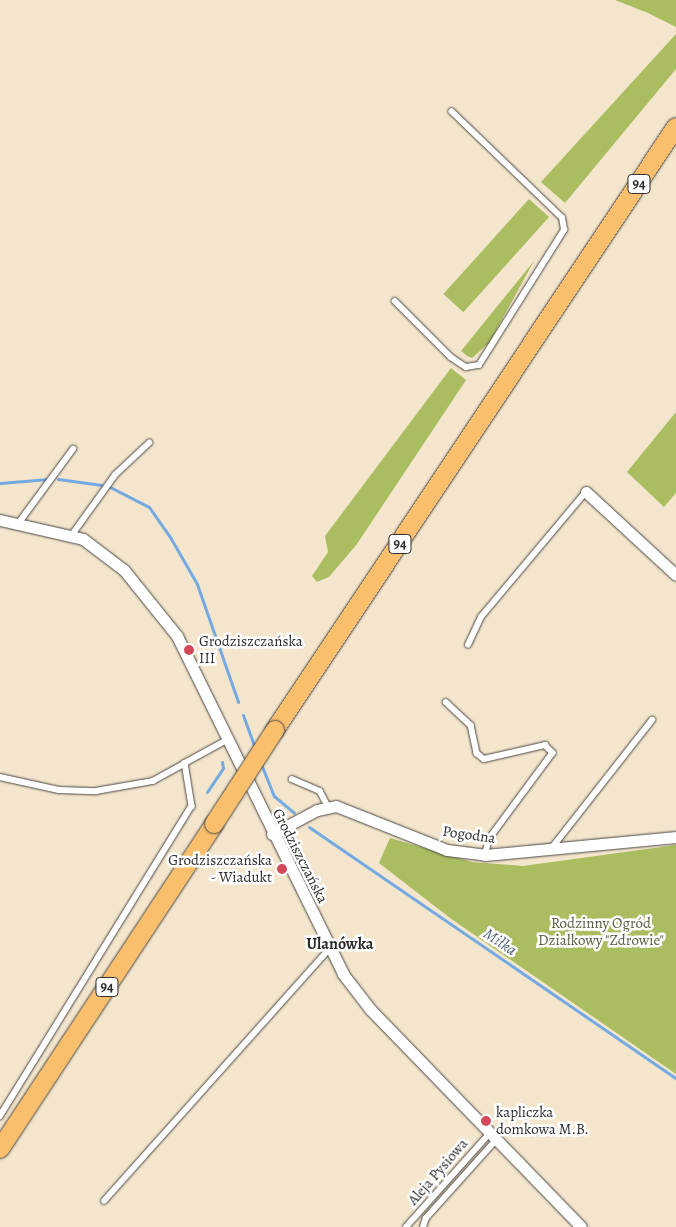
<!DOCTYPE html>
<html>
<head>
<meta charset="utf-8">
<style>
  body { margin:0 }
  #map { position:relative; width:676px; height:1227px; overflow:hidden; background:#f4e6cd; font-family:Alegreya,serif }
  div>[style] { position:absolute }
  .green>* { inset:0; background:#aabd61; transform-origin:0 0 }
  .stream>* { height:3px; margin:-1.5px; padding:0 1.5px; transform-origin:1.5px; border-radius:1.5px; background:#75a9e1 }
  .roads { filter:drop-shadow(0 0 1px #494743) drop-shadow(0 0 1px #494743) }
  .lane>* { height:5.5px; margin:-2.75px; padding:0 2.75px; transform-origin:2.75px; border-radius:2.75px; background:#fff }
  .street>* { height:11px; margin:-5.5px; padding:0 5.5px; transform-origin:5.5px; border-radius:5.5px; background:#fff }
  .primary>* { height:18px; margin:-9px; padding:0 9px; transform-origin:9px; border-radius:9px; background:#f9bf6d }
  .bridges { filter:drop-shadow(0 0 1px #494743) drop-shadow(0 0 1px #494743) }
  .primary-bridge>* { height:18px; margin:-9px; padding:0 9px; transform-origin:9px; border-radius:9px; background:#f9bf6d }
  .dots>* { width:14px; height:14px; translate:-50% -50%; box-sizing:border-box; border:2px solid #fff; border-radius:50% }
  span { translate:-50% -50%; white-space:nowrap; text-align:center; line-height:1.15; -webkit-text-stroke:5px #fff; paint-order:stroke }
  .shield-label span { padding:1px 4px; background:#fff; border:1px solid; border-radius:4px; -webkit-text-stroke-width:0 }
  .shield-label { font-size:14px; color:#2b2b2b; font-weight:700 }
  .poi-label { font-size:15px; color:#2b2b2b }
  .left { translate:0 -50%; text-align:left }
  .right { translate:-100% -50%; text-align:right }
  .street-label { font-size:15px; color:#2b2b2b }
  .park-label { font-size:15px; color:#575e3e }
  .water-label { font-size:16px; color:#495d74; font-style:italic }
  .neighbourhood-label { font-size:16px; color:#2b2b2b; font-weight:700 }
</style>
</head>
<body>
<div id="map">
  <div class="green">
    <i style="clip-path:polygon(615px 0,676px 0,676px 27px,648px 13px)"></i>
    <i style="clip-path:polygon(676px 34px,676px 69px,565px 203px,541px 182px)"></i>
    <i style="left:529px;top:199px;width:27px;height:128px;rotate:42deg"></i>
    <i style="clip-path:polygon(534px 261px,489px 343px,472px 358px,467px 356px,461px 351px)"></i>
    <i style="clip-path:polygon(451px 368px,466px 380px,357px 544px,329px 577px,317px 582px,312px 576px,328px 552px,325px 536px)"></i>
    <i style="clip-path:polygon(676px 412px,676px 493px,664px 507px,627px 472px)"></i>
    <i style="clip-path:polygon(390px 838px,472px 862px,523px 866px,676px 845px,676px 1074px,450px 918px,379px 863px)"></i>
  </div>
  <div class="stream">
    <i style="left:58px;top:479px;width:44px;rotate:7.8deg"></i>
    <i style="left:0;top:483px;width:49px;rotate:-4.7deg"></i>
    <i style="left:110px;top:487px;width:44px;rotate:27.1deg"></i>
    <i style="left:149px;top:507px;width:37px;rotate:55deg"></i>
    <i style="left:170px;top:537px;width:54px;rotate:60.1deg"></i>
    <i style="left:197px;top:584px;width:125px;rotate:70.8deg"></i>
    <i style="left:243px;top:715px;width:35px;rotate:70deg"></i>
    <i style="left:261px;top:764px;width:35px;rotate:68deg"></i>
    <i style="left:274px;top:796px;width:26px;rotate:40deg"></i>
    <i style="left:207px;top:792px;width:29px;rotate:-56deg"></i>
    <i style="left:223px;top:768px;width:6px;rotate:-99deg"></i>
    <i style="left:309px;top:827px;width:445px;rotate:34.4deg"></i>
  </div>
  <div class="roads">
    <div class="lane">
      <i style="left:395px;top:301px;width:79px;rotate:45deg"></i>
      <i style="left:451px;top:357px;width:18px;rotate:34deg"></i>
      <i style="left:466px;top:367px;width:13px;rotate:-9deg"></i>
      <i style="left:479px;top:365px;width:160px;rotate:-57.8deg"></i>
      <i style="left:564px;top:230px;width:12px;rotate:-99deg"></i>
      <i style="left:562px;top:218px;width:153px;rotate:-136.1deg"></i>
      <i style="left:18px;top:524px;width:93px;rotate:-53.7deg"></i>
      <i style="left:71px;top:536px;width:75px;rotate:-54.2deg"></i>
      <i style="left:115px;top:475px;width:47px;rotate:-43.3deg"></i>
      <i style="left:468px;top:645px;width:31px;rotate:-65deg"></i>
      <i style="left:481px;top:617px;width:163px;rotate:-50deg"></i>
      <i style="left:446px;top:702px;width:34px;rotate:43deg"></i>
      <i style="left:471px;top:725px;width:29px;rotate:78deg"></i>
      <i style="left:477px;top:753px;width:9px;rotate:41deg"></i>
      <i style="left:484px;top:759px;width:63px;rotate:-12.9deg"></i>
      <i style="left:545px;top:745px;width:11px;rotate:45deg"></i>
      <i style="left:553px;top:753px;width:106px;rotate:126.5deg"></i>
      <i style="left:490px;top:838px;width:18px;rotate:106deg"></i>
      <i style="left:185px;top:763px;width:46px;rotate:-28.8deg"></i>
      <i style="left:0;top:777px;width:60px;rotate:12.4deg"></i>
      <i style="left:59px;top:790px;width:37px;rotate:2deg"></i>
      <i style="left:96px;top:791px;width:58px;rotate:-10deg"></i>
      <i style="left:153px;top:781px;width:37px;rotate:-29deg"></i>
      <i style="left:185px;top:763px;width:44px;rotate:80.8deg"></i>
      <i style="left:192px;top:806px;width:365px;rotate:121.7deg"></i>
      <i style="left:292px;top:779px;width:30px;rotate:23deg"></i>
      <i style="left:320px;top:791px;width:17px;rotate:62deg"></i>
      <i style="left:551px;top:849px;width:164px;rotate:-51.9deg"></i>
      <i style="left:104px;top:1201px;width:338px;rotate:-48.2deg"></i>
      <i style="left:406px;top:1227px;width:126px;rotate:-48.2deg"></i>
      <i style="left:423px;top:1227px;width:9px;rotate:-72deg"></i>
      <i style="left:426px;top:1218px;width:105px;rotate:-48.1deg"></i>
    </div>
    <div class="street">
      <i style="left:586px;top:492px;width:122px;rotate:42.7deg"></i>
      <i style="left:0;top:520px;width:85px;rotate:12.9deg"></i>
      <i style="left:83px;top:539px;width:51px;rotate:37.1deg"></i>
      <i style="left:124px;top:570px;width:85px;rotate:51.2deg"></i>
      <i style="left:177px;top:636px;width:377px;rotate:63.8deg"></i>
      <i style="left:343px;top:974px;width:44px;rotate:52.4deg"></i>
      <i style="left:370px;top:1009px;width:303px;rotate:45.9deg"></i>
      <i style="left:272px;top:834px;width:51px;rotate:-28.1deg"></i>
      <i style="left:317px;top:810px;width:19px;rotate:-12deg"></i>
      <i style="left:336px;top:806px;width:119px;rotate:21.6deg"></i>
      <i style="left:447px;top:850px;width:38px;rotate:7deg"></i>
      <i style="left:485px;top:855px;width:192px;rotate:-5.4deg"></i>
    </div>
    <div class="primary">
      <i style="left:275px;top:730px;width:724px;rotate:-56.38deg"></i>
      <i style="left:0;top:1149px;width:389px;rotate:-56.6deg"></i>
    </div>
  </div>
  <div class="bridges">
    <div class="primary-bridge">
      <i style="left:214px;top:824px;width:112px;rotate:-57deg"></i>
    </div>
  </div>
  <div class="dots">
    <i style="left:189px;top:650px;background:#d1495b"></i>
    <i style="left:282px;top:869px;background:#d1495b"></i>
    <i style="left:486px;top:1121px;background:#d1495b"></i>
  </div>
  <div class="shield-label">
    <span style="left:639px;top:184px">94</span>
    <span style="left:400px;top:544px">94</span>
    <span style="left:107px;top:987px">94</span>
  </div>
  <div class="poi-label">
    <span class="left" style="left:199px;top:650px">Grodziszczańska<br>III</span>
    <span class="right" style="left:272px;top:869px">Grodziszczańska<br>- Wiadukt</span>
    <span class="left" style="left:496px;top:1121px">kapliczka<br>domkowa M.B.</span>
  </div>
  <div class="street-label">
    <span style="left:469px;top:835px;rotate:8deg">Pogodna</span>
    <span style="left:300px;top:856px;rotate:63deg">Grodziszczańska</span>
    <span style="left:438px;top:1172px;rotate:-49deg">Aleja Pysiowa</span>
  </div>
  <div class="park-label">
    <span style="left:601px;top:932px">Rodzinny Ogród<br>Działkowy "Zdrowie"</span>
  </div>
  <div class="water-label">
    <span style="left:500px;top:942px;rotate:34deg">Miłka</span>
  </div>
  <div class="neighbourhood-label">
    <span style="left:340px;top:944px">Ulanówka</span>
  </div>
</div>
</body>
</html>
